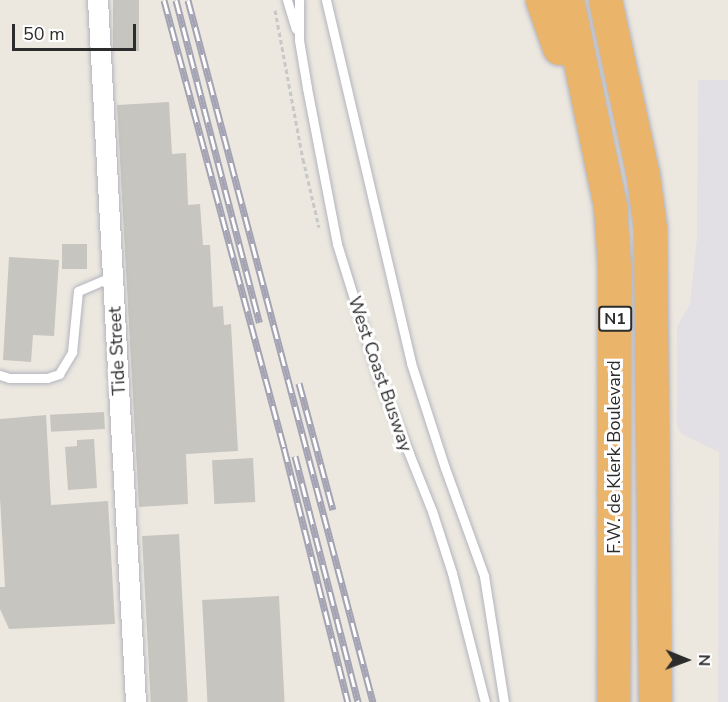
<!DOCTYPE html>
<html>
<head>
<meta charset="utf-8">
<style>
  body { margin:0 }
  #map { position:relative; width:728px; height:702px; overflow:hidden; background:#ece8e0; font-family:"Nunito Sans",sans-serif }
  div>[style] { position:absolute }
  .industrial>* { inset:0; background:#e2dfe5 }
  .building>* { inset:0; background:#c7c5bf; transform-origin:0 0 }
  .path>* { height:3px; margin-top:-1.5px; transform-origin:0; background:repeating-linear-gradient(90deg,#c8c8c8 0 4.5px,transparent 0 7.5px) }
  .roads { filter:drop-shadow(0 0 2px #b3b4be) drop-shadow(0 0 2px #b3b4be) }
  .lane>* { height:9px; margin:-4.5px; padding:0 4.5px; transform-origin:4.5px; border-radius:4.5px; background:#fff }
  .street>* { height:20px; margin:-10px; padding:0 10px; transform-origin:10px; border-radius:10px; background:#fff }
  .highway>* { height:33px; margin:-16.5px; padding:0 16.5px; transform-origin:16.5px; border-radius:16.5px; background:#ebb46b }
  .rail>* { height:7px; margin-top:-3.5px; transform-origin:0; background:repeating-linear-gradient(90deg,#fff 0 14px,#a3a3b3 0 28px); box-sizing:border-box; border-block:2px solid #a3a3b3 }
  span { translate:-50% -50%; white-space:nowrap; text-align:center; line-height:1.15; -webkit-text-stroke:6px #fff; paint-order:stroke }
  .shield-label span { padding:2px 4px; background:#fff; border:2px solid; border-radius:4px; -webkit-text-stroke-width:0 }
  .shield-label { font-size:16px; color:#2c2c2c; font-weight:700 }
  .street-label { font-size:18px; color:#2c2c2c }
  .north { position:absolute; left:656px; top:630px; width:60px; height:60px; -webkit-text-stroke:4px #fff; paint-order:stroke; rotate:91deg; font-size:16px; font-weight:700; line-height:24px; text-align:center; color:#2c2c2c }
  .north::after { content:''; display:block; margin:auto; width:21px; height:27px; background:#2c2c2c; clip-path:polygon(50% 0,100% 100%,50% 72%,0 100%) }
  .scale { position:absolute; left:12px; top:24px; width:124px; height:27px; box-sizing:border-box; border:3px solid #2c2c2c; border-top:0; padding-left:8px; font-size:18px; line-height:21px; white-space:nowrap; color:#2c2c2c; -webkit-text-stroke:4px #fff; paint-order:stroke }
</style>
</head>
<body>
<div id="map">
  <div class="industrial">
    <i style="clip-path:polygon(698px 80px,728px 80px,728px 702px,718px 702px,719px 452px,681px 434px,677px 425px,677px 327px,690px 304px,697px 238px)"></i>
  </div>
  <div class="building">
    <i style="left:113px;top:0;width:26px;height:51px"></i>
    <i style="clip-path:polygon(169px 102px,172px 154px,186px 153px,188px 205px,200px 204px,203px 245px,210px 245px,213px 307px,223px 306px,224px 325px,231px 324px,238px 451px,186px 454px,188px 504px,139px 507px,117px 105px)"></i>
    <i style="left:62px;top:244px;width:25px;height:25px"></i>
    <i style="clip-path:polygon(9px 257px,59px 260px,54px 336px,33px 335px,31px 362px,3px 360px)"></i>
    <i style="left:104px;top:412px;width:17px;height:54px;rotate:87deg"></i>
    <i style="clip-path:polygon(46px 415px,51px 505px,108px 501px,115px 624px,9px 629px,0 609px,0 587px,5px 587px,0 498px,0 419px)"></i>
    <i style="clip-path:polygon(94px 439px,97px 488px,68px 490px,65px 447px,77px 446px,77px 440px)"></i>
    <i style="left:253px;top:458px;width:44px;height:41px;rotate:87deg"></i>
    <i style="left:179px;top:534px;width:168px;height:37px;rotate:87deg"></i>
    <i style="left:279px;top:596px;width:106px;height:77px;rotate:87deg"></i>
  </div>
  <div class="path">
    <i style="left:275px;top:10px;width:152px;rotate:79.4deg"></i>
    <i style="left:303px;top:159px;width:70px;rotate:76.8deg"></i>
  </div>
  <div class="roads">
    <div class="lane">
      <i style="left:287px;top:0;width:30px;rotate:73deg"></i>
      <i style="left:299px;top:0;width:40px;rotate:90deg"></i>
      <i style="left:299px;top:40px;width:49px;rotate:80.5deg"></i>
      <i style="left:307px;top:88px;width:159px;rotate:79.1deg"></i>
      <i style="left:337px;top:244px;width:138px;rotate:72.7deg"></i>
      <i style="left:378px;top:376px;width:145px;rotate:68.2deg"></i>
      <i style="left:432px;top:511px;width:65px;rotate:72.1deg"></i>
      <i style="left:452px;top:573px;width:133px;rotate:75.7deg"></i>
      <i style="left:326px;top:0;width:373px;rotate:76.8deg"></i>
      <i style="left:411px;top:363px;width:110px;rotate:72.1deg"></i>
      <i style="left:445px;top:468px;width:115px;rotate:70.1deg"></i>
      <i style="left:484px;top:576px;width:128px;rotate:81deg"></i>
      <i style="left:0;top:375px;width:9px;rotate:18deg"></i>
      <i style="left:9px;top:378px;width:38px"></i>
      <i style="left:47px;top:378px;width:13px;rotate:-18deg"></i>
      <i style="left:59px;top:374px;width:26px;rotate:-59deg"></i>
      <i style="left:72px;top:352px;width:61px;rotate:-84.4deg"></i>
      <i style="left:78px;top:291px;width:38px;rotate:-23deg"></i>
    </div>
    <div class="street">
      <i style="left:98px;top:0;width:703px;rotate:86.9deg"></i>
    </div>
    <div class="highway">
      <i style="left:542px;top:0;width:51px;rotate:70.5deg"></i>
      <i style="left:567px;top:0;width:210px;rotate:78.2deg"></i>
      <i style="left:610px;top:206px;width:61px;rotate:86.2deg"></i>
      <i style="left:614px;top:267px;width:435px;rotate:90.1deg"></i>
      <i style="left:605px;top:0;width:180px;rotate:77.8deg"></i>
      <i style="left:643px;top:176px;width:52px;rotate:82.3deg"></i>
      <i style="left:650px;top:228px;width:474px;rotate:89.4deg"></i>
    </div>
  </div>
  <div class="rail">
    <i style="left:164px;top:0;width:464px;rotate:75deg"></i>
    <i style="left:284px;top:448px;width:262px;rotate:75.9deg"></i>
    <i style="left:176px;top:0;width:333px;rotate:75.5deg"></i>
    <i style="left:188px;top:0;width:726px;rotate:75.24deg"></i>
    <i style="left:299px;top:383px;width:131px;rotate:75deg"></i>
    <i style="left:295px;top:456px;width:254px;rotate:75.6deg"></i>
  </div>
  <div class="shield-label">
    <span style="left:615px;top:319px">N1</span>
  </div>
  <div class="street-label">
    <span style="left:117px;top:351px;rotate:-93deg">Tide Street</span>
    <span style="left:380px;top:374px;rotate:71deg">West Coast Busway</span>
    <span style="left:614px;top:457px;rotate:-90deg">F.W. de Klerk Boulevard</span>
  </div>
  <div class="north">N</div>
  <div class="scale">50 m</div>
</div>
</body>
</html>
